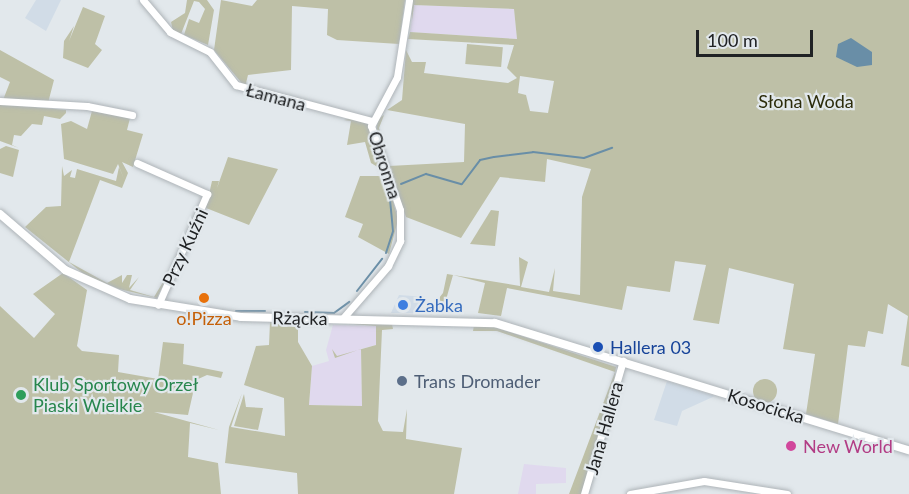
<!DOCTYPE html>
<html>
<head>
<meta charset="utf-8">
<style>
  body { margin:0 }
  #map { position:relative; width:909px; height:494px; overflow:hidden; background:#e2e8ec; font-family:Lato,sans-serif }
  div>[style] { position:absolute }
  .built>* { inset:0; background:#d1dce7 }
  .industrial>* { inset:0; background:#e0d9ee }
  .green>* { inset:0; background:#bec0a7; transform-origin:0 0 }
  .round { border-radius:50% }
  .water>* { inset:0; background:#698ea7 }
  .stream>* { height:2px; margin:-1px; padding:0 1px; transform-origin:1px; border-radius:1px; background:#698ea7 }
  .roads { filter:drop-shadow(0 0 2px #aeb4b8) drop-shadow(0 0 2px #aeb4b8) }
  .minor>* { height:7px; margin:-3.5px; padding:0 3.5px; transform-origin:3.5px; border-radius:3.5px; background:#fff }
  .tertiary>* { height:8px; margin:-4px; padding:0 4px; transform-origin:4px; border-radius:4px; background:#fff }
  .dots>* { width:16px; height:16px; translate:-50% -50%; box-sizing:border-box; border:3px solid #e2e8ec; border-radius:50% }
  span { translate:-50% -50%; white-space:nowrap; text-align:center; line-height:1.15; -webkit-text-stroke:4.5px #e2e8ec; paint-order:stroke }
  .street-label { font-size:18px; color:#202224 }
  .park-label { font-size:18px; color:#2c2c0b }
  .shop-label { font-size:18px; color:#366cbe }
  .left { translate:0 -50%; text-align:left }
  .food-label { font-size:18px; color:#c56008 }
  .transit-label { font-size:18px; color:#164399 }
  .service-label { font-size:18px; color:#4e5e75 }
  .leisure-label { font-size:18px; color:#27864d }
  .hotel-label { font-size:18px; color:#b23c85 }
  .scale { position:absolute; left:696px; top:30px; width:117px; height:27px; box-sizing:border-box; border:3px solid #202224; border-top:0; padding-left:8px; font-size:18px; line-height:21px; white-space:nowrap; color:#202224; -webkit-text-stroke:4px #e2e8ec; paint-order:stroke }
</style>
</head>
<body>
<div id="map">
  <div class="built">
    <i style="clip-path:polygon(36px 0,61px 0,46px 31px,25px 18px)"></i>
    <i style="clip-path:polygon(399px 295px,427px 297px,420px 313px,391px 313px)"></i>
    <i style="clip-path:polygon(667px 381px,715px 396px,682px 411px,677px 426px,654px 420px)"></i>
  </div>
  <div class="industrial">
    <i style="clip-path:polygon(414px 5px,514px 9px,517px 39px,410px 32px)"></i>
    <i style="clip-path:polygon(333px 325px,376px 326px,376px 345px,361px 349px,362px 406px,309px 405px,312px 366px,329px 361px,326px 350px)"></i>
    <i style="clip-path:polygon(524px 464px,566px 468px,566px 483px,536px 484px,536px 494px,518px 494px)"></i>
  </div>
  <div class="green">
    <i style="clip-path:polygon(187px 0,207px 0,214px 10px,208px 45px,184px 35px,189px 19px,199px 23px,205px 9px,199px 2px,194px 1px,181px 34px,173px 31px,171px 22px,185px 13px)"></i>
    <i style="clip-path:polygon(221px 0,252px 6px,257px 0,405px 0,399px 44px,337px 40px,327px 35px,328px 9px,292px 6px,291px 70px,248px 75px,245px 87px,214px 50px)"></i>
    <i style="clip-path:polygon(evenodd,411px 0,909px 0,909px 367px,901px 365px,908px 316px,888px 304px,883px 334px,868px 331px,865px 347px,848px 345px,838px 424px,806px 414px,815px 354px,783px 349px,794px 284px,729px 268px,719px 324px,693px 320px,706px 265px,675px 261px,670px 292px,627px 286px,622px 310px,507px 288px,501px 316px,478px 313px,485px 283px,453px 275px,442px 314px,427px 313px,443px 293px,447px 274px,520px 286px,519px 257px,528px 262px,521px 287px,549px 292px,555px 268px,553px 291px,580px 295px,582px 197px,591px 169px,547px 159px,545px 182px,500px 177px,461px 238px,406px 217px,376px 133px,378px 119px,384px 115px,379px 128px,389px 166px,464px 162px,465px 124px,387px 110px,402px 100px,406px 50px,412px 62px,426px 62px,424px 73px,508px 83px,517px 78px,507px 68px,514px 45px,408px 39px,410px 32px,517px 39px,514px 9px,414px 5px,412px 20px,411px 0,520px 76px,554px 81px,548px 113px,530px 111px,526px 95px,518px 93px,520px 76px)"></i>
    <i style="clip-path:polygon(83px 7px,105px 16px,95px 44px,102px 50px,88px 68px,63px 58px,64px 41px,74px 26px,69px 41px)"></i>
    <i style="left:467px;top:44px;width:36px;height:20px;rotate:5deg"></i>
    <i style="clip-path:polygon(0 50px,54px 80px,48px 103px,3px 100px,10px 82px,0 77px)"></i>
    <i style="clip-path:polygon(0 104px,66px 110px,66px 113px,60px 119px,44px 116px,42px 125px,32px 124px,21px 136px,14px 135px,12px 145px,19px 148px,0 141px)"></i>
    <i style="clip-path:polygon(82px 109px,130px 118px,127px 130px,143px 134px,133px 167px,122px 162px,128px 173px,122px 188px,100px 180px,69px 262px,107px 283px,122px 275px,122px 283px,127px 275px,132px 275px,129px 288px,139px 277px,130px 290px,154px 297px,171px 269px,157px 298px,119px 289px,85px 275px,25px 227px,46px 207px,61px 206px,62px 166px,64px 176px,72px 170px,70px 177px,75px 178px,77px 169px,116px 181px,119px 167px,124px 179px,118px 164px,113px 174px,64px 159px,61px 124px,71px 121px,87px 129px,92px 111px)"></i>
    <i style="clip-path:polygon(352px 118px,370px 123px,381px 169px,371px 163px,365px 142px,347px 145px,351px 121px,344px 120px)"></i>
    <i style="clip-path:polygon(6px 146px,19px 150px,13px 177px,0 173px,0 149px)"></i>
    <i style="clip-path:polygon(228px 157px,278px 169px,249px 225px,206px 208px,212px 181px,219px 181px,217px 188px)"></i>
    <i style="clip-path:polygon(360px 176px,382px 176px,390px 190px,398px 220px,389px 254px,358px 237px,363px 224px,345px 217px)"></i>
    <i style="clip-path:polygon(491px 210px,499px 211px,495px 246px,470px 244px)"></i>
    <i style="clip-path:polygon(63px 273px,87px 290px,77px 346px,82px 351px,119px 355px,118px 372px,158px 379px,163px 342px,184px 344px,183px 364px,223px 372px,221px 378px,207px 375px,196px 380px,188px 415px,154px 412px,219px 430px,190px 423px,188px 457px,218px 463px,221px 494px,0 494px,0 306px,34px 338px,55px 314px,33px 294px)"></i>
    <i style="clip-path:polygon(270px 322px,333px 323px,298px 325px,298px 342px,312px 366px,309px 405px,362px 406px,361px 349px,335px 358px,332px 349px,337px 356px,376px 345px,376px 326px,342px 323px,392px 324px,393px 329px,382px 330px,378px 421px,383px 431px,403px 432px,407px 409px,406px 439px,462px 448px,454px 494px,298px 494px,297px 473px,225px 463px,229px 427px,242px 393px,231px 427px,285px 436px,284px 398px,244px 385px,256px 346px,269px 345px)"></i>
    <i style="clip-path:polygon(474px 325px,494px 327px,616px 367px,613px 388px,599px 443px,581px 494px,569px 494px,615px 372px,497px 331px,473px 331px)"></i>
    <i class="round" style="left:753px;top:379px;width:24px;height:24px"></i>
    <i style="clip-path:polygon(244px 394px,246px 407px,263px 408px,258px 430px,234px 426px)"></i>
  </div>
  <div class="water">
    <i style="clip-path:polygon(851px 38px,872px 52px,872px 65px,857px 67px,836px 57px,838px 44px)"></i>
  </div>
  <div class="stream">
    <i style="left:401px;top:184px;width:27px;rotate:-22deg"></i>
    <i style="left:426px;top:174px;width:37px;rotate:16deg"></i>
    <i style="left:462px;top:184px;width:30px;rotate:-53deg"></i>
    <i style="left:480px;top:160px;width:14px;rotate:-12deg"></i>
    <i style="left:494px;top:157px;width:39px;rotate:-7deg"></i>
    <i style="left:533px;top:152px;width:51px;rotate:6.7deg"></i>
    <i style="left:584px;top:158px;width:30px;rotate:-20deg"></i>
    <i style="left:386px;top:253px;width:23px;rotate:-72deg"></i>
    <i style="left:393px;top:231px;width:42px;rotate:-95.4deg"></i>
    <i style="left:357px;top:291px;width:41px;rotate:-52deg"></i>
    <i style="left:236px;top:311px;width:29px"></i>
    <i style="left:305px;top:312px;width:29px;rotate:2deg"></i>
    <i style="left:334px;top:313px;width:19px;rotate:-36deg"></i>
  </div>
  <div class="roads">
    <div class="minor">
      <i style="left:143px;top:0;width:42px;rotate:49.8deg"></i>
      <i style="left:170px;top:32px;width:45px;rotate:26.6deg"></i>
      <i style="left:210px;top:52px;width:42px;rotate:51.8deg"></i>
      <i style="left:236px;top:85px;width:141px;rotate:14.8deg"></i>
      <i style="left:0;top:101px;width:87px;rotate:3.3deg"></i>
      <i style="left:87px;top:106px;width:46px;rotate:11.3deg"></i>
      <i style="left:137px;top:163px;width:77px;rotate:23.9deg"></i>
      <i style="left:207px;top:194px;width:121px;rotate:113.8deg"></i>
      <i style="left:343px;top:318px;width:69px;rotate:-49.1deg"></i>
      <i style="left:388px;top:266px;width:28px;rotate:-64deg"></i>
      <i style="left:400px;top:241px;width:31px;rotate:-90deg"></i>
      <i style="left:400px;top:210px;width:89px;rotate:-109deg"></i>
      <i style="left:371px;top:126px;width:55px;rotate:-62deg"></i>
      <i style="left:397px;top:77px;width:78px;rotate:-81.1deg"></i>
      <i style="left:584px;top:494px;width:139px;rotate:-73.7deg"></i>
      <i style="left:630px;top:494px;width:75px;rotate:-10deg"></i>
      <i style="left:704px;top:481px;width:84px;rotate:8.9deg"></i>
    </div>
    <div class="tertiary">
      <i style="left:0;top:214px;width:86px;rotate:40.7deg"></i>
      <i style="left:65px;top:270px;width:71px;rotate:24deg"></i>
      <i style="left:130px;top:299px;width:112px;rotate:9.2deg"></i>
      <i style="left:241px;top:317px;width:254px;rotate:1.4deg"></i>
      <i style="left:495px;top:323px;width:433px;rotate:17.1deg"></i>
    </div>
  </div>
  <div class="dots">
    <i style="left:204px;top:298px;background:#e8710a"></i>
    <i style="left:403px;top:305px;background:#3f7fe0"></i>
    <i style="left:598px;top:347px;background:#1a4fb4"></i>
    <i style="left:402px;top:381px;background:#5c6f8a"></i>
    <i style="left:21px;top:395px;background:#2e9e5b"></i>
    <i style="left:791px;top:446px;background:#d1479c"></i>
  </div>
  <div class="street-label">
    <span style="left:276px;top:97px;rotate:15deg">Łamana</span>
    <span style="left:385px;top:165px;rotate:72deg">Obronna</span>
    <span style="left:185px;top:247px;rotate:-65deg">Przy Kuźni</span>
    <span style="left:300px;top:318px;rotate:1deg">Rżącka</span>
    <span style="left:766px;top:406px;rotate:17deg">Kosocicka</span>
    <span style="left:604px;top:428px;rotate:-74deg">Jana Hallera</span>
  </div>
  <div class="park-label">
    <span style="left:806px;top:101px">Słona Woda</span>
  </div>
  <div class="shop-label">
    <span class="left" style="left:415px;top:305px">Żabka</span>
  </div>
  <div class="food-label">
    <span style="left:204px;top:318px">o!Pizza</span>
  </div>
  <div class="transit-label">
    <span class="left" style="left:610px;top:347px">Hallera 03</span>
  </div>
  <div class="service-label">
    <span class="left" style="left:414px;top:381px">Trans Dromader</span>
  </div>
  <div class="leisure-label">
    <span class="left" style="left:33px;top:395px">Klub Sportowy Orzeł<br>Piaski Wielkie</span>
  </div>
  <div class="hotel-label">
    <span class="left" style="left:803px;top:446px">New World</span>
  </div>
  <div class="scale">100 m</div>
</div>
</body>
</html>
